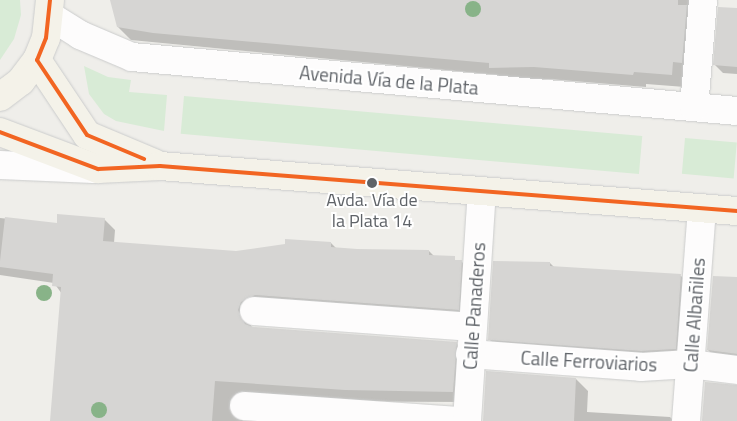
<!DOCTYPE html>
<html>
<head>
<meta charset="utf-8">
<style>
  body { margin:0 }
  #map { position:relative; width:737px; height:421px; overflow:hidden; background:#efeeea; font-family:"Titillium Web",sans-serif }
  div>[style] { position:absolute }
  .green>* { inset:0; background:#d8ebd6; transform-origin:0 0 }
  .shadow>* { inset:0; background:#0003 }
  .building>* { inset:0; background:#d6d5d3 }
  .roads { filter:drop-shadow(0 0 1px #cbcccc) drop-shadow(0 0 1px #cbcccc) }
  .street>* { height:28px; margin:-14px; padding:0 14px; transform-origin:14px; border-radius:14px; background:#fdfcfc }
  .primary>* { height:28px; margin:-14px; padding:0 14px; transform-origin:14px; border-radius:14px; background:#f4f2e9 }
  .bus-1>* { height:4px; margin:-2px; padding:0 2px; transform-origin:2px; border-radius:2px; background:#f26522 }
  .trees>* { width:16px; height:16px; margin:-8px; border-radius:50%; background:#88b388 }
  .dots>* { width:14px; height:14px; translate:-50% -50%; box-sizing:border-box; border:2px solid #fff; border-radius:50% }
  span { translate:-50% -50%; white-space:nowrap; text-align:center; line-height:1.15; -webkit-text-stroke:4px #fff; paint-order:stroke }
  .bus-label { font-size:18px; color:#5f6368 }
  .street-label { font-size:19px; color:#5f6368 }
</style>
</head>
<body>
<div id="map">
  <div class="green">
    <i style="clip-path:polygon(0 0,20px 0,21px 15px,14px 39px,0 60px)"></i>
    <i style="clip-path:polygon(84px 66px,108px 77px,131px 80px,129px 92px,167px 95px,164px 131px,116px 121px,104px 114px,89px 94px)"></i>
    <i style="left:184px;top:96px;width:460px;height:38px;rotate:5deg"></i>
    <i style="left:685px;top:138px;width:52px;height:36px;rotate:5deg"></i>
  </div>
  <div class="shadow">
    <i style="clip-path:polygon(111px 0,692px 0,685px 87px,646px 84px,646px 87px,548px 79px,503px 80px,498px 75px,131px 40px,118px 27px)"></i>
    <i style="clip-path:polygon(737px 9px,737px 74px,723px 73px,715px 65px)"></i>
    <i style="clip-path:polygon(0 218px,58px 224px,104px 219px,115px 230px,114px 243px,236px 252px,331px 243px,336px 248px,357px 250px,429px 251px,435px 257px,461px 261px,472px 272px,469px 321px,249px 321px,252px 328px,456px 343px,467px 354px,464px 402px,256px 401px,239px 416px,243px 421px,51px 421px,62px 294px,54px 283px,0 275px)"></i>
    <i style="clip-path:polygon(550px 263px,554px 267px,681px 276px,693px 288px,687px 361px,501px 351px,489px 339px)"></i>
    <i style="clip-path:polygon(737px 278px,737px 365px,720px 362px,708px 350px)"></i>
    <i style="clip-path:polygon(576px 379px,588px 391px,587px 412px,670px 417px,674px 421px,484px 421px)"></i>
  </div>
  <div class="building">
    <i style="clip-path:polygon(110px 0,678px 0,678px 5px,687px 5px,682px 63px,673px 62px,672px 75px,634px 72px,633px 75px,534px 67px,489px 68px,489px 63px,153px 33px,117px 27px)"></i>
    <i style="clip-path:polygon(718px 7px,737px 8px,737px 67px,713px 65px)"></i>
    <i style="clip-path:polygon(57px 214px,105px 218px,103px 241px,236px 251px,285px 244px,285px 239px,331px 242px,331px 247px,357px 249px,429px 250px,429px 255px,455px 256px,455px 260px,462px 260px,459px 310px,255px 295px,241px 302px,238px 310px,245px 324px,253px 327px,457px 342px,453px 392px,345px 390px,215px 381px,212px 421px,50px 421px,61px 287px,52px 286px,53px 274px,0 267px,0 261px,5px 217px,57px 223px)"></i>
    <i style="clip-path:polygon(493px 261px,550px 262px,550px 266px,681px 274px,676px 349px,641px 351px,488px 340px)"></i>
    <i style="clip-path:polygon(713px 276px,737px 277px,737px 354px,707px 350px)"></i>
    <i style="clip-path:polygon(486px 371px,576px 378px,574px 421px,483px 421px)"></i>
    <i style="clip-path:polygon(705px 382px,737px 385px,737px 421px,702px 421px)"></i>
  </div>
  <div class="roads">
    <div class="street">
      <i style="left:50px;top:16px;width:36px;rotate:32deg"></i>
      <i style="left:80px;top:35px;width:56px;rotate:22.9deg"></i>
      <i style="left:132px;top:57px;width:607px;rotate:5.1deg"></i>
      <i style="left:694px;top:107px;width:107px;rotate:-85.2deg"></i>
      <i style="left:0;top:165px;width:93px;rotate:2.5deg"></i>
      <i style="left:254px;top:311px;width:219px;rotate:4.2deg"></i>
      <i style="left:470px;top:354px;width:171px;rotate:4.3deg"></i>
      <i style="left:641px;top:367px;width:49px;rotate:-3.5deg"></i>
      <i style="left:690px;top:364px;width:47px;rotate:7.3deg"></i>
      <i style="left:244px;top:406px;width:215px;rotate:4deg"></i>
      <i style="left:467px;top:421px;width:229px;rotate:-86.3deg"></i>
      <i style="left:686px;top:421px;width:213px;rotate:-85.7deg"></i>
    </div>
    <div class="primary">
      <i style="left:37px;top:60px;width:90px;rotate:56.3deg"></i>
      <i style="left:87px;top:135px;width:73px;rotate:22.7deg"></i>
      <i style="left:0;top:97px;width:26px;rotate:-37deg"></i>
      <i style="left:21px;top:81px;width:26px;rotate:-53deg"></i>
      <i style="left:37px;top:60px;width:24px;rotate:-68deg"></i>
      <i style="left:46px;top:38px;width:38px;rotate:-84deg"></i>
      <i style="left:0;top:132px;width:105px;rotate:20.7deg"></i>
      <i style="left:98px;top:169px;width:62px;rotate:-2.8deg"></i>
      <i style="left:160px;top:166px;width:579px;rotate:4.46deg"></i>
    </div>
  </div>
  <div class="bus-1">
    <i style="left:50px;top:0;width:38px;rotate:96deg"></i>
    <i style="left:46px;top:38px;width:24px;rotate:112deg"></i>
    <i style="left:37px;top:60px;width:90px;rotate:56.3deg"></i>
    <i style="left:87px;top:135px;width:62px;rotate:22.8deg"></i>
    <i style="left:0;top:132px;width:105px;rotate:20.7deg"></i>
    <i style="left:98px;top:169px;width:62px;rotate:-2.8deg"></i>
    <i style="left:160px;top:166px;width:579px;rotate:4.46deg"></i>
  </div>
  <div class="trees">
    <i style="left:473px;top:9px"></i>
    <i style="left:44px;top:293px"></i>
    <i style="left:99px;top:410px"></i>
  </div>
  <div class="dots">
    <i style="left:372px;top:183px;background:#5f6368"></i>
  </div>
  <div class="bus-label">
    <span style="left:372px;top:211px">Avda. Vía de<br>la Plata 14</span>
  </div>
  <div class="street-label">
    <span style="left:389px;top:80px;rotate:5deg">Avenida Vía de la Plata</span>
    <span style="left:474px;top:306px;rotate:-86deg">Calle Panaderos</span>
    <span style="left:694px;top:315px;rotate:-86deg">Calle Albañiles</span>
    <span style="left:589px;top:361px;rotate:3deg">Calle Ferroviarios</span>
  </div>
</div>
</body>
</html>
